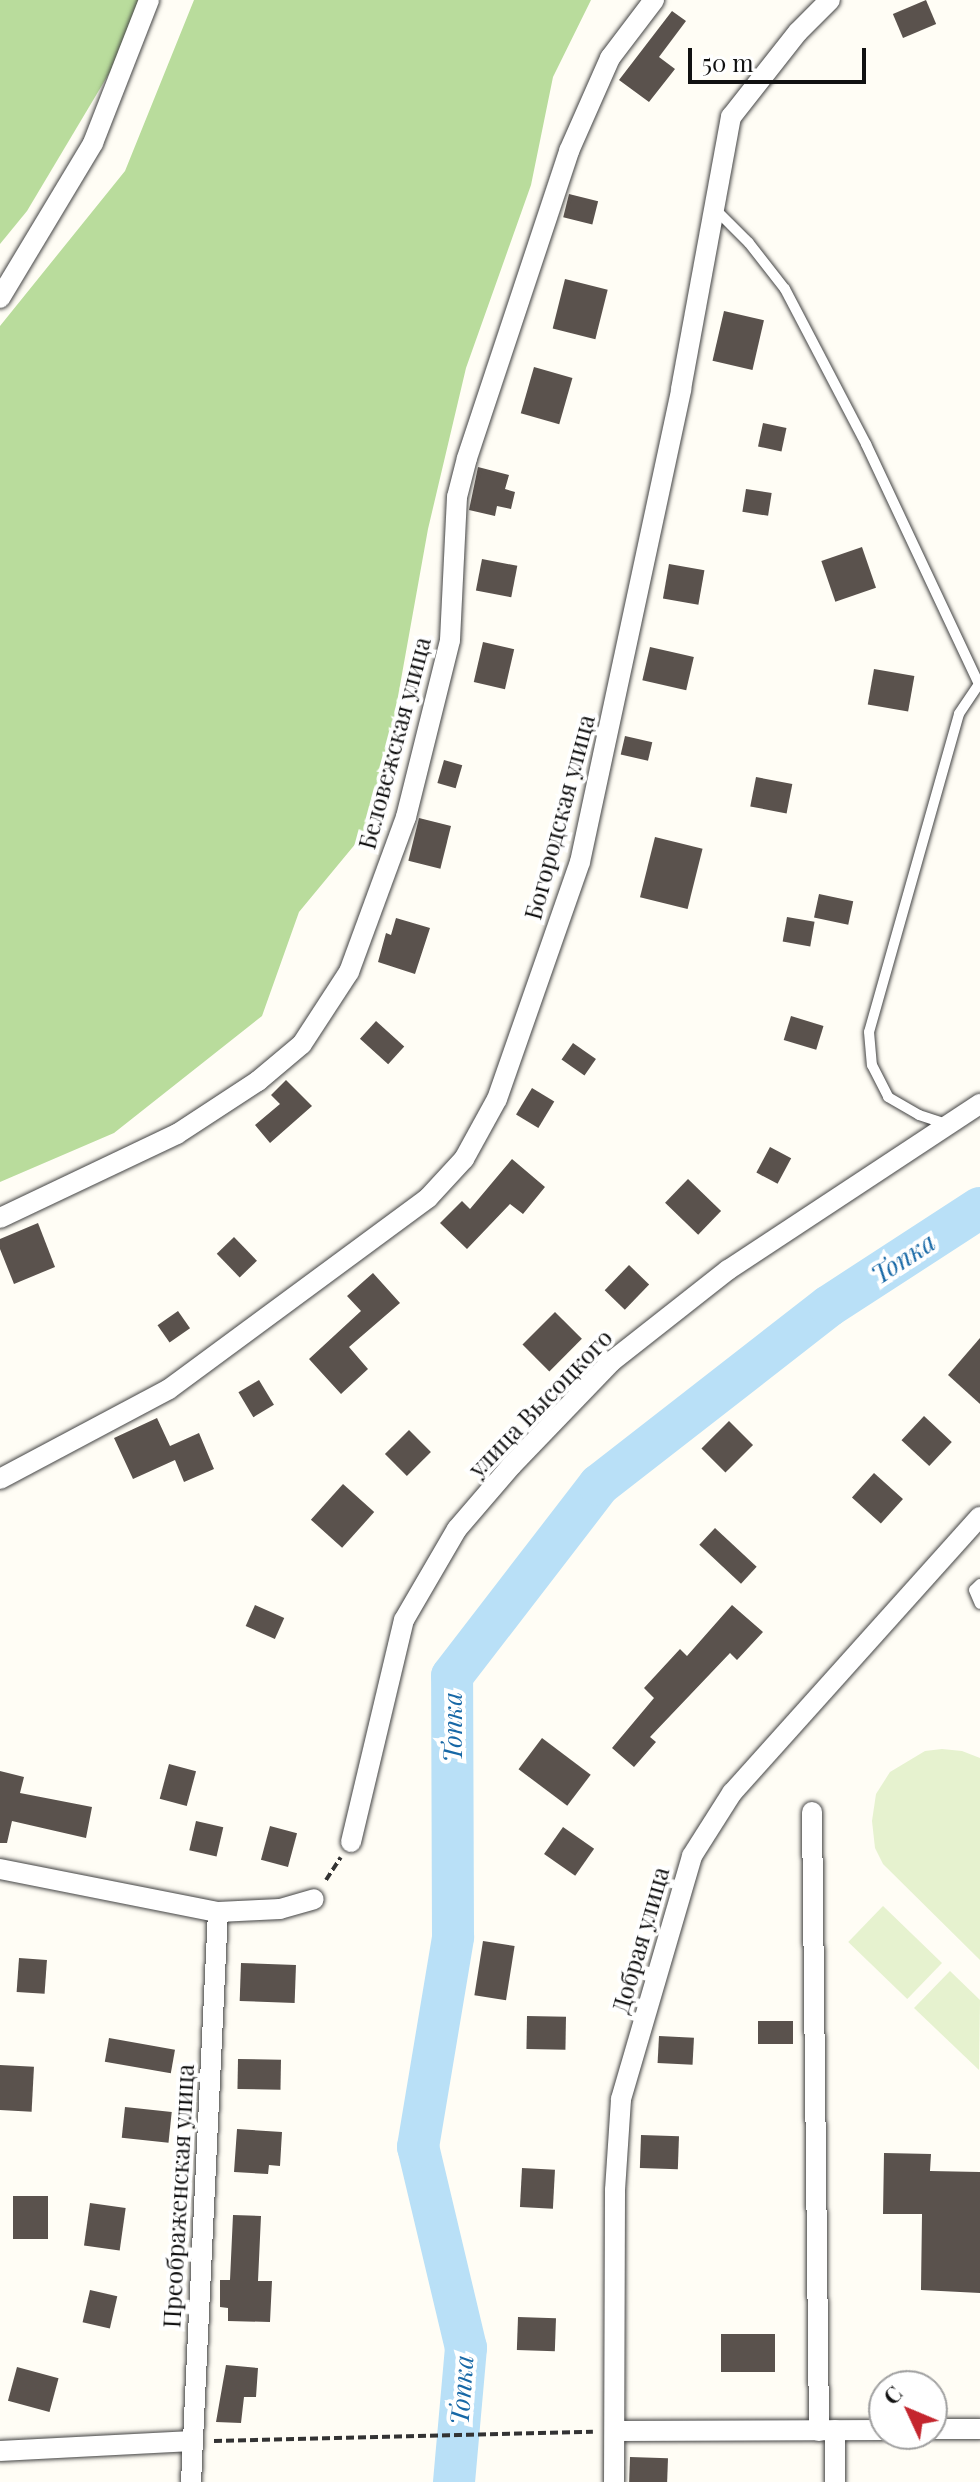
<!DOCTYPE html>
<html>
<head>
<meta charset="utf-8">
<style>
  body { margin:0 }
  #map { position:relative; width:980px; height:2482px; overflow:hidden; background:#fffdf5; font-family:"Playfair Display",serif }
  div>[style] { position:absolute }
  .forest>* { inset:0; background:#b9dc9c }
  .pitch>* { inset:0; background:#e6f2cf; transform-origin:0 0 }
  .river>* { height:42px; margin:-21px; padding:0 21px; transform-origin:21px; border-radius:21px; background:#b9e0f7 }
  .building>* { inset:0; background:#5a524d; transform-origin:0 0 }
  .path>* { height:4px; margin-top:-2px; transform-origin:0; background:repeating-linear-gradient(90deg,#333 0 8px,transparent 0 12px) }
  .roads { filter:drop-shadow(0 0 2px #444) drop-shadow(0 0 2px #444) }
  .lane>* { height:10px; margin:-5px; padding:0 5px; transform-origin:5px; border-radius:5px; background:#fff }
  .street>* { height:20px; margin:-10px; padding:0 10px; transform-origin:10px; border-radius:10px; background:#fff }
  span { translate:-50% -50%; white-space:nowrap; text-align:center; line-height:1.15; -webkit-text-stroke:8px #fff; paint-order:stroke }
  .street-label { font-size:24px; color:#111 }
  .water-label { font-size:26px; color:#1768a6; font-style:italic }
  .north { position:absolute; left:868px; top:2370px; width:80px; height:80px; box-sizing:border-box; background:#fff; border:2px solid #a0a0a0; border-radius:50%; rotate:314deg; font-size:22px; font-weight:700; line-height:32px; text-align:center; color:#111 }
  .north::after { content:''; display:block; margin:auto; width:28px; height:36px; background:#c4262e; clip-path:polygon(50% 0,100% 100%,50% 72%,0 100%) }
  .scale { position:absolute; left:688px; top:48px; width:178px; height:36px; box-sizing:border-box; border:4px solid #111; border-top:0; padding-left:10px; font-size:24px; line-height:28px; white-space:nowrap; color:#111; -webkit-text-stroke:6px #fff; paint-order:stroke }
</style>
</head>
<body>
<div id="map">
  <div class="forest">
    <i style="clip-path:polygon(0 0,138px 0,132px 35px,27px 211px,0 244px)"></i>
    <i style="clip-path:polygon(194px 0,591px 0,553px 77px,531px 185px,466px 368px,428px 529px,376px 819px,299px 912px,262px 1016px,114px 1133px,0 1182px,0 326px,125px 171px)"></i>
  </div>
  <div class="pitch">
    <i style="clip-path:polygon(942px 1749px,962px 1751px,980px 1758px,980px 1960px,883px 1864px,875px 1848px,872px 1821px,876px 1794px,890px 1772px,925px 1751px)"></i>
    <i style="left:883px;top:1906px;width:82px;height:50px;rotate:44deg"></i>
    <i style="clip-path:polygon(950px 1971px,980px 2000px,979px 2070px,914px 2008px)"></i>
  </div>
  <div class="river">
    <i style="left:454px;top:2482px;width:135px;rotate:-84.9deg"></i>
    <i style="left:466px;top:2348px;width:207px;rotate:-103.4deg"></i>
    <i style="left:418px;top:2147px;width:213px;rotate:-80.5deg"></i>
    <i style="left:453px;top:1937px;width:261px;rotate:-90.2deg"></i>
    <i style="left:452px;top:1676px;width:241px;rotate:-52.4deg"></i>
    <i style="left:599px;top:1485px;width:291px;rotate:-37.9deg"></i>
    <i style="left:829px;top:1306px;width:180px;rotate:-33deg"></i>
  </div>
  <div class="building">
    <i style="left:926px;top:0;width:26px;height:36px;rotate:67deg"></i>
    <i style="clip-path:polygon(672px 11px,686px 21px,659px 57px,675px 69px,649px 102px,619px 80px)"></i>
    <i style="left:569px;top:194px;width:30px;height:24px;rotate:14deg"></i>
    <i style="left:565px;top:279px;width:44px;height:51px;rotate:14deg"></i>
    <i style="left:724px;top:311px;width:41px;height:51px;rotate:13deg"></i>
    <i style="left:534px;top:367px;width:40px;height:48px;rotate:16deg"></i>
    <i style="left:763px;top:423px;width:24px;height:24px;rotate:12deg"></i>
    <i style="clip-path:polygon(478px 467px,509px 475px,505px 489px,515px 492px,511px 509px,497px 506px,495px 516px,469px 510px)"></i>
    <i style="left:746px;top:489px;width:26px;height:23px;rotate:9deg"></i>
    <i style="left:862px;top:547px;width:43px;height:43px;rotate:71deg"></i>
    <i style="left:482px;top:559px;width:36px;height:32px;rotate:11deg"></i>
    <i style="left:669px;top:564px;width:36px;height:35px;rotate:10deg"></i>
    <i style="left:483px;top:642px;width:32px;height:41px;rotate:13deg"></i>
    <i style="left:650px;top:647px;width:45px;height:34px;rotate:13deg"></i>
    <i style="left:874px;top:669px;width:41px;height:36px;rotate:10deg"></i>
    <i style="left:625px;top:736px;width:28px;height:19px;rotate:13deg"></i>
    <i style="left:444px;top:760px;width:19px;height:24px;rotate:16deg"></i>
    <i style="left:756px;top:777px;width:37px;height:30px;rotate:11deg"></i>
    <i style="left:419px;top:818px;width:33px;height:44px;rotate:14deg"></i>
    <i style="left:655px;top:837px;width:49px;height:62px;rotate:14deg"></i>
    <i style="left:819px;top:894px;width:35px;height:24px;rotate:12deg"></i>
    <i style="left:787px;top:917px;width:28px;height:25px;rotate:10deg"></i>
    <i style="clip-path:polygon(396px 918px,430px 928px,415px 974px,378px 962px,386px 933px,391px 935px)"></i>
    <i style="left:791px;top:1016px;width:34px;height:25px;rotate:17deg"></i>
    <i style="left:376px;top:1021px;width:38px;height:24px;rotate:42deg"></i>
    <i style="left:573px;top:1043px;width:28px;height:20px;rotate:35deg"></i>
    <i style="clip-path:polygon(286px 1080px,312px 1106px,270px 1143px,255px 1125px,280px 1104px,271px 1095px)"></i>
    <i style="left:532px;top:1088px;width:26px;height:31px;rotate:31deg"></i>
    <i style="left:770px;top:1147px;width:24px;height:29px;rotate:28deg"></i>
    <i style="clip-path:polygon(512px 1159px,545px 1187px,523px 1214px,510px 1204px,467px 1249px,440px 1223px,462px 1201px,470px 1209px)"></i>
    <i style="left:688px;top:1179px;width:46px;height:33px;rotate:44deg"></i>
    <i style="clip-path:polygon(38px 1223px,55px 1267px,14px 1284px,0 1249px,0 1239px)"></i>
    <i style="left:234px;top:1237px;width:33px;height:24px;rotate:46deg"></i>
    <i style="left:629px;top:1265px;width:28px;height:35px;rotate:44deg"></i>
    <i style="clip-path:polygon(373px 1273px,400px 1303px,349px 1347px,368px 1369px,341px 1394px,309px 1359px,361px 1311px,347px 1296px)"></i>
    <i style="left:178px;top:1311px;width:21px;height:25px;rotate:55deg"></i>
    <i style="left:555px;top:1312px;width:38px;height:46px;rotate:45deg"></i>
    <i style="clip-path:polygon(980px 1338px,980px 1404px,948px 1375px)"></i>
    <i style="left:259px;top:1380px;width:29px;height:24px;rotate:59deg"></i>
    <i style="left:924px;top:1416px;width:38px;height:33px;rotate:43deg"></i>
    <i style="clip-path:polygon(157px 1418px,170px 1446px,199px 1433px,214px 1469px,184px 1482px,175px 1460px,133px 1479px,114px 1438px)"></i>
    <i style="left:729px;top:1421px;width:34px;height:39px;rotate:45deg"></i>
    <i style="left:409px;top:1430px;width:31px;height:34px;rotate:45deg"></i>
    <i style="left:874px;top:1473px;width:39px;height:33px;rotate:42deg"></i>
    <i style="left:343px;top:1484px;width:42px;height:48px;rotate:42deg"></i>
    <i style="left:715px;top:1528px;width:57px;height:23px;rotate:43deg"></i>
    <i style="left:255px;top:1605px;width:32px;height:23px;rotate:24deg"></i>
    <i style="clip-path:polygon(732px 1605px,763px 1632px,737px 1660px,730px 1653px,650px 1737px,656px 1742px,634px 1767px,612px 1748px,654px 1698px,644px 1688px,680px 1649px,687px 1656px)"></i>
    <i style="left:542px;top:1738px;width:61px;height:39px;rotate:37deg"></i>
    <i style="left:169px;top:1764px;width:28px;height:36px;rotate:15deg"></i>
    <i style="clip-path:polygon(0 1771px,24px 1777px,20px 1793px,92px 1807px,86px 1838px,12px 1821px,7px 1843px,0 1843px)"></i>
    <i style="left:196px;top:1821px;width:28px;height:30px;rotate:13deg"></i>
    <i style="left:270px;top:1826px;width:28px;height:35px;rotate:15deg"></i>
    <i style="left:563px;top:1827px;width:38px;height:33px;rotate:35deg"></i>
    <i style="left:483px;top:1941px;width:32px;height:55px;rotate:9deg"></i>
    <i style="left:19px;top:1958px;width:28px;height:34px;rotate:4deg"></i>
    <i style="left:241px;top:1963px;width:55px;height:38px;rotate:2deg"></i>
    <i style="left:527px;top:2016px;width:39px;height:33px;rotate:1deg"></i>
    <i style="left:758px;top:2021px;width:35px;height:23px"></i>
    <i style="left:659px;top:2036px;width:35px;height:27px;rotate:3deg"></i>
    <i style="left:109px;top:2038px;width:67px;height:24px;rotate:10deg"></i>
    <i style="left:238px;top:2059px;width:43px;height:30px;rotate:1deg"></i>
    <i style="left:0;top:2065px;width:34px;height:45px;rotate:3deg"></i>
    <i style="left:125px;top:2107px;width:47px;height:31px;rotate:6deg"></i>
    <i style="clip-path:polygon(237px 2129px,282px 2132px,280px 2166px,269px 2165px,268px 2174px,234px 2172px)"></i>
    <i style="left:641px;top:2135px;width:38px;height:33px;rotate:2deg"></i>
    <i style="clip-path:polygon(884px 2153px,931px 2154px,930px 2171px,980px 2172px,980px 2293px,921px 2290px,922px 2214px,883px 2214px)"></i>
    <i style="left:522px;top:2168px;width:33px;height:39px;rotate:3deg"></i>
    <i style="left:13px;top:2196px;width:35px;height:43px"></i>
    <i style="left:90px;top:2203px;width:36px;height:43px;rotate:8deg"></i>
    <i style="clip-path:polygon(233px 2215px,261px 2216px,258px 2281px,272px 2281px,270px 2322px,228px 2321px,228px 2308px,220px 2307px,220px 2280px,230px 2280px)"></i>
    <i style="left:90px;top:2290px;width:28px;height:33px;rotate:13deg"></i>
    <i style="left:518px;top:2317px;width:38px;height:33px;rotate:2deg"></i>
    <i style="left:721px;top:2334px;width:54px;height:38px"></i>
    <i style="clip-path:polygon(226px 2365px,258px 2368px,256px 2397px,244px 2397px,241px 2423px,216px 2422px)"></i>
    <i style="left:17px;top:2367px;width:43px;height:35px;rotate:15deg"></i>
    <i style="left:630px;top:2457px;width:38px;height:25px;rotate:2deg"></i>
  </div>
  <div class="path">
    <i style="left:326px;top:1880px;width:27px;rotate:-57deg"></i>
    <i style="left:214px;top:2441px;width:379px;rotate:-1.4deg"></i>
  </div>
  <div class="roads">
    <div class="lane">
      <i style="left:714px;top:208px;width:49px;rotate:45deg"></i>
      <i style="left:749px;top:243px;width:58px;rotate:52deg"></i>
      <i style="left:785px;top:289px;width:175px;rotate:62.4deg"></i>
      <i style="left:866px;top:444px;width:265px;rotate:64.8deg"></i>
      <i style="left:979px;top:684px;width:36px;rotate:124deg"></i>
      <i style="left:959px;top:714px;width:330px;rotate:105.8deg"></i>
      <i style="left:869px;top:1032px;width:33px;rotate:85deg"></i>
      <i style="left:872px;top:1065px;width:36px;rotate:63deg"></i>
      <i style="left:888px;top:1097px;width:36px;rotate:30deg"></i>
      <i style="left:919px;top:1115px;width:28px;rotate:18deg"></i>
      <i style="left:980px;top:1584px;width:8px;rotate:135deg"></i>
      <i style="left:974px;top:1590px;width:15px;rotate:67deg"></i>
    </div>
    <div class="street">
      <i style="left:0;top:298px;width:181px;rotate:-59deg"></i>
      <i style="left:93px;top:143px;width:154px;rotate:-68.6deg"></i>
      <i style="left:0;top:1218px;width:196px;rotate:-25.4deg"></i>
      <i style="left:177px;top:1134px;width:97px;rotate:-33.2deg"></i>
      <i style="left:258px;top:1081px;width:57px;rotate:-40.1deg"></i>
      <i style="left:302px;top:1044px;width:86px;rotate:-56.9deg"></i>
      <i style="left:349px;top:972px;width:165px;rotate:-69.8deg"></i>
      <i style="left:406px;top:817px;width:182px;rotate:-76deg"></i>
      <i style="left:450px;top:640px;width:143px;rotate:-87.2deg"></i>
      <i style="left:457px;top:497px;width:40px;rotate:-75.6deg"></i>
      <i style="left:467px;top:458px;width:324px;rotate:-71.6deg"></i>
      <i style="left:569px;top:151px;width:102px;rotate:-66.2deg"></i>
      <i style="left:610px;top:58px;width:73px;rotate:-52.8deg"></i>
      <i style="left:0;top:1479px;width:191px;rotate:-28deg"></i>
      <i style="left:169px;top:1389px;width:322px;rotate:-36.4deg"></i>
      <i style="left:428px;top:1198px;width:53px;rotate:-47.3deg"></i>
      <i style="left:464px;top:1159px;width:68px;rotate:-61.2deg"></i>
      <i style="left:497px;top:1099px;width:251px;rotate:-70.7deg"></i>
      <i style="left:580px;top:862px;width:484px;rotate:-77.9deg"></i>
      <i style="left:681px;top:389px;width:277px;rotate:-79.6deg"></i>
      <i style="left:731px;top:117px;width:108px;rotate:-51.8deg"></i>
      <i style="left:798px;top:32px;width:45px;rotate:-45deg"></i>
      <i style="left:812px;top:1812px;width:619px;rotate:89.35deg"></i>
      <i style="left:351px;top:1842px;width:228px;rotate:-76.6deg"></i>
      <i style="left:404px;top:1620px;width:105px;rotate:-59.8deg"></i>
      <i style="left:457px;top:1529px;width:84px;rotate:-49.3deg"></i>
      <i style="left:512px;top:1465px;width:143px;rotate:-46.1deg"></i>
      <i style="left:611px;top:1362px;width:149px;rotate:-38.2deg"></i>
      <i style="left:728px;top:1270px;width:302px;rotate:-33.4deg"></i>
      <i style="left:0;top:1869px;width:222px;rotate:11.2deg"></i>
      <i style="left:218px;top:1912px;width:62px;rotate:-2.8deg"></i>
      <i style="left:280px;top:1909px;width:35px;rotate:-16deg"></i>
      <i style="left:932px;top:2429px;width:48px"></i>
      <i style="left:835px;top:2430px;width:52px;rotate:90deg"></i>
      <i style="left:615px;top:2431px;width:269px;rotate:-0.2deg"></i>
      <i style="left:0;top:2451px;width:192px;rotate:-3deg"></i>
      <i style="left:191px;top:2482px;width:571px;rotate:-87.29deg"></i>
      <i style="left:614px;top:2482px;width:292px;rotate:-89.8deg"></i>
      <i style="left:615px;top:2190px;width:91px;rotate:-86.2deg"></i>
      <i style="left:621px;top:2099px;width:253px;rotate:-73.7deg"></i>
      <i style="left:692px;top:1856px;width:75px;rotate:-57.6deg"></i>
      <i style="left:732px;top:1793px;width:371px;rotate:-48.1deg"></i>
    </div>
  </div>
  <div class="street-label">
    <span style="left:394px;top:743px;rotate:-75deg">Беловежская улица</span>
    <span style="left:559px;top:817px;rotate:-75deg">Богородская улица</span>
    <span style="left:540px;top:1403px;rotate:-46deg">улица Высоцкого</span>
    <span style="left:640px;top:1940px;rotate:-74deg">Добрая улица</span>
    <span style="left:178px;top:2196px;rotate:-87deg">Преображенская улица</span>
  </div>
  <div class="water-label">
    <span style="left:903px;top:1258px;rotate:-33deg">Топка</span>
    <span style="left:452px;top:1727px;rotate:-90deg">Топка</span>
    <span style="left:461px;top:2390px;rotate:-86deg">Топка</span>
  </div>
  <div class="north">С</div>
  <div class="scale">50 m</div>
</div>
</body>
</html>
